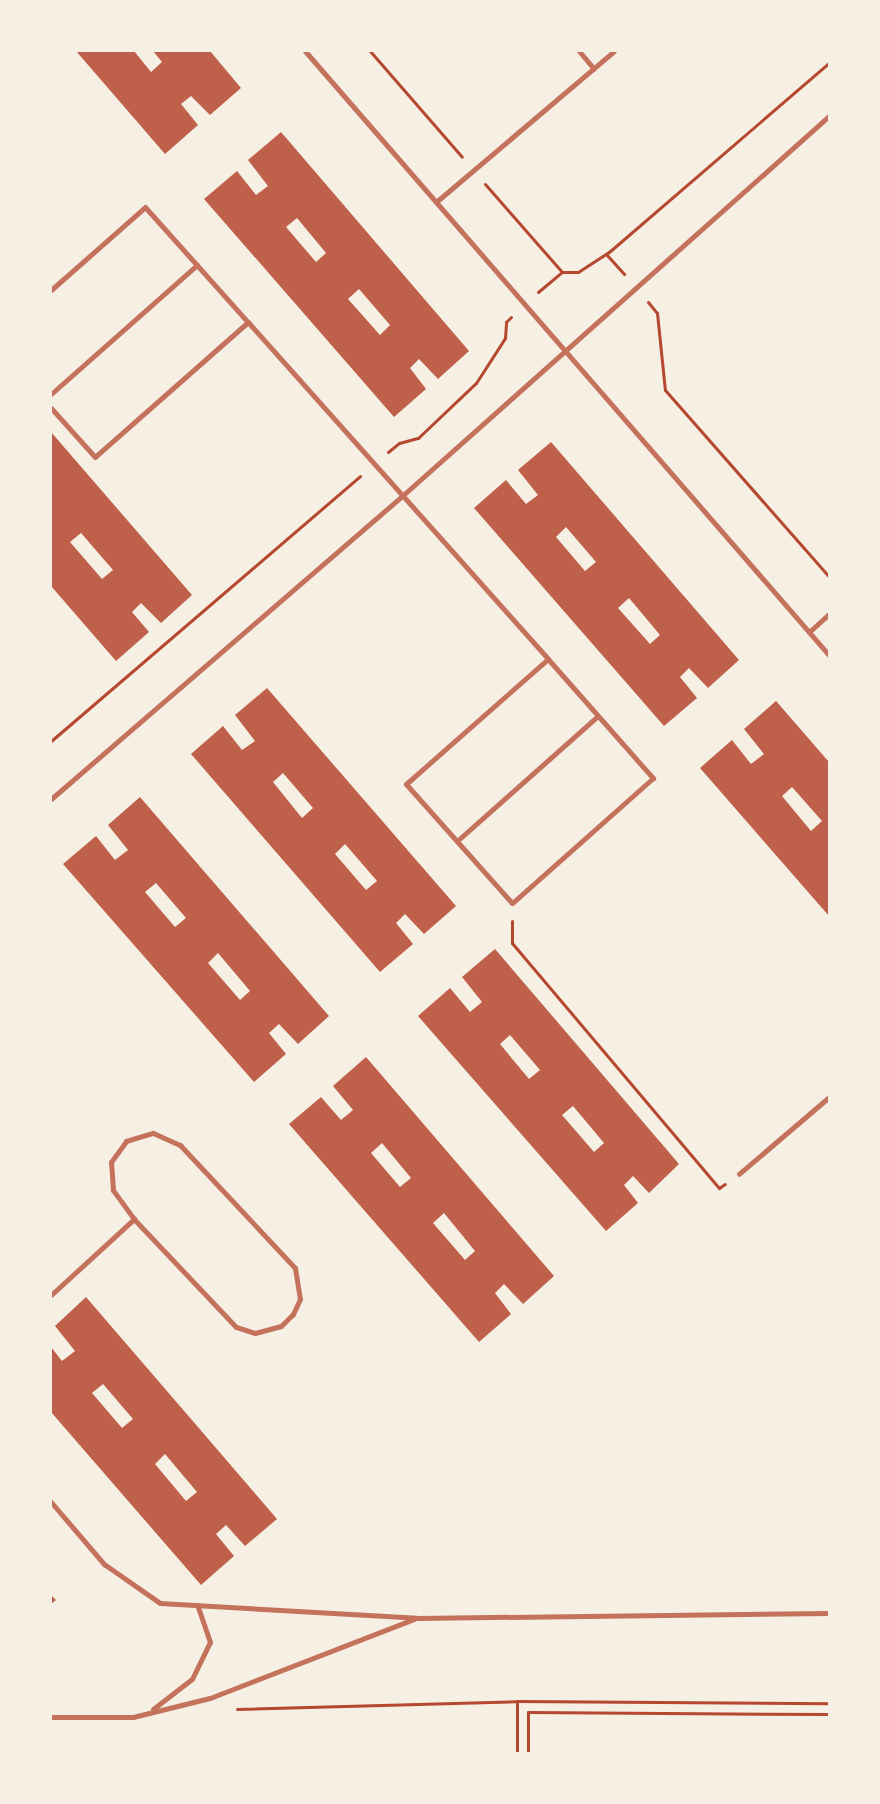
<!DOCTYPE html>
<html>
<head>
<meta charset="utf-8">
<style>
  body { margin:0 }
  #map { position:relative; width:880px; height:1804px; overflow:hidden; background:#f6efe4; font-family:"Sofia Sans Condensed",sans-serif }
  div>[style] { position:absolute }
  .building>* { inset:0; background:#bf614a }
  .path>* { height:3px; margin:-1.5px; padding:0 1.5px; transform-origin:1.5px; border-radius:1.5px; background:#b5482f }
  .pedestrian>* { height:4.5px; margin:-2.25px; padding:0 2.25px; transform-origin:2.25px; border-radius:2.25px; background:#c5725c }
  .minor>* { height:5px; margin:-2.5px; padding:0 2.5px; transform-origin:2.5px; border-radius:2.5px; background:#c5725c }
  span { translate:-50% -50%; white-space:nowrap; text-align:center; line-height:1.15; -webkit-text-stroke:5px #f6efe4; paint-order:stroke }
  .frame { position:absolute; inset:0; border:52px solid #f6efe4; pointer-events:none }
</style>
</head>
<body>
<div id="map">
  <div class="building">
    <i style="clip-path:polygon(76px 51px,134px 51px,151px 72px,162px 62px,153px 51px,210px 51px,241px 88px,210px 115px,191px 96px,181px 104px,198px 125px,165px 154px)"></i>
    <i style="clip-path:polygon(evenodd,281px 132px,469px 351px,438px 379px,419px 359px,410px 368px,426px 389px,394px 417px,204px 199px,237px 171px,256px 195px,268px 186px,248px 160px,281px 132px,297px 218px,326px 253px,316px 262px,286px 227px,297px 218px,281px 132px,359px 289px,390px 325px,380px 335px,348px 299px,359px 289px)"></i>
    <i style="clip-path:polygon(evenodd,51px 432px,192px 595px,161px 623px,141px 603px,132px 612px,149px 632px,116px 661px,51px 586px,51px 432px,81px 533px,113px 570px,102px 579px,70px 542px,81px 533px)"></i>
    <i style="clip-path:polygon(evenodd,551px 442px,739px 660px,708px 688px,689px 668px,680px 677px,697px 698px,664px 726px,474px 508px,506px 480px,526px 504px,538px 495px,518px 470px,551px 442px,566px 527px,596px 562px,585px 571px,556px 537px,566px 527px,551px 442px,629px 598px,660px 635px,650px 644px,618px 608px,629px 598px)"></i>
    <i style="clip-path:polygon(evenodd,267px 688px,456px 906px,424px 934px,405px 914px,396px 923px,413px 944px,380px 972px,191px 754px,223px 726px,242px 750px,255px 741px,235px 715px,267px 688px,283px 773px,313px 808px,302px 818px,273px 782px,283px 773px,267px 688px,345px 844px,377px 881px,366px 890px,335px 854px,345px 844px)"></i>
    <i style="clip-path:polygon(evenodd,776px 701px,829px 762px,829px 916px,700px 768px,732px 740px,751px 764px,764px 754px,744px 729px,776px 701px,792px 787px,822px 821px,811px 831px,782px 796px,792px 787px)"></i>
    <i style="clip-path:polygon(evenodd,140px 797px,329px 1016px,298px 1044px,279px 1024px,269px 1033px,286px 1054px,254px 1082px,63px 864px,96px 836px,115px 860px,128px 850px,108px 825px,140px 797px,156px 883px,186px 918px,175px 927px,145px 892px,156px 883px,140px 797px,218px 953px,250px 991px,240px 1000px,208px 963px,218px 953px)"></i>
    <i style="clip-path:polygon(evenodd,495px 949px,679px 1164px,649px 1193px,633px 1176px,624px 1185px,638px 1203px,606px 1231px,418px 1016px,450px 988px,470px 1012px,482px 1002px,462px 977px,495px 949px,510px 1035px,540px 1070px,529px 1079px,500px 1044px,510px 1035px,495px 949px,573px 1106px,604px 1143px,594px 1152px,562px 1115px,573px 1106px)"></i>
    <i style="clip-path:polygon(evenodd,366px 1057px,554px 1276px,523px 1304px,504px 1284px,495px 1293px,511px 1314px,479px 1342px,289px 1124px,321px 1097px,341px 1120px,353px 1110px,333px 1086px,366px 1057px,382px 1143px,411px 1178px,400px 1187px,371px 1153px,382px 1143px,366px 1057px,444px 1213px,475px 1251px,465px 1260px,433px 1223px,444px 1213px)"></i>
    <i style="clip-path:polygon(evenodd,86px 1297px,277px 1519px,245px 1546px,226px 1525px,216px 1534px,234px 1556px,201px 1585px,51px 1412px,51px 1347px,62px 1361px,75px 1351px,55px 1326px,86px 1297px,103px 1384px,133px 1419px,122px 1428px,92px 1393px,103px 1384px,86px 1297px,165px 1454px,197px 1492px,186px 1501px,155px 1464px,165px 1454px)"></i>
    <i style="clip-path:polygon(51px 1595px,56px 1600px,51px 1604px)"></i>
  </div>
  <div class="path">
    <i style="left:370px;top:51px;width:140px;rotate:49deg"></i>
    <i style="left:485px;top:184px;width:117px;rotate:48.8deg"></i>
    <i style="left:606px;top:254px;width:27px;rotate:48deg"></i>
    <i style="left:538px;top:292px;width:31px;rotate:-40deg"></i>
    <i style="left:562px;top:272px;width:16px"></i>
    <i style="left:578px;top:272px;width:37px;rotate:-33deg"></i>
    <i style="left:609px;top:252px;width:290px;rotate:-40.7deg"></i>
    <i style="left:648px;top:302px;width:14px;rotate:51deg"></i>
    <i style="left:657px;top:313px;width:77px;rotate:84.1deg"></i>
    <i style="left:665px;top:390px;width:249px;rotate:48.7deg"></i>
    <i style="left:388px;top:452px;width:14px;rotate:-39deg"></i>
    <i style="left:399px;top:443px;width:20px;rotate:-15deg"></i>
    <i style="left:418px;top:438px;width:80px;rotate:-43.5deg"></i>
    <i style="left:476px;top:383px;width:54px;rotate:-57.2deg"></i>
    <i style="left:505px;top:338px;width:16px;rotate:-86deg"></i>
    <i style="left:506px;top:322px;width:7px;rotate:-45deg"></i>
    <i style="left:51px;top:741px;width:407px;rotate:-40.6deg"></i>
    <i style="left:512px;top:921px;width:22px;rotate:90deg"></i>
    <i style="left:512px;top:943px;width:321px;rotate:49.8deg"></i>
    <i style="left:719px;top:1188px;width:7px;rotate:-34deg"></i>
    <i style="left:237px;top:1709px;width:280px;rotate:-1.6deg"></i>
    <i style="left:517px;top:1701px;width:312px;rotate:0.4deg"></i>
    <i style="left:517px;top:1753px;width:52px;rotate:-90deg"></i>
    <i style="left:528px;top:1753px;width:41px;rotate:-90deg"></i>
    <i style="left:528px;top:1712px;width:301px;rotate:0.4deg"></i>
  </div>
  <div class="pedestrian">
    <i style="left:739px;top:1174px;width:118px;rotate:-40.5deg"></i>
  </div>
  <div class="minor">
    <i style="left:305px;top:51px;width:800px;rotate:49.06deg"></i>
    <i style="left:579px;top:51px;width:23px;rotate:50deg"></i>
    <i style="left:436px;top:202px;width:233px;rotate:-40.3deg"></i>
    <i style="left:51px;top:290px;width:125px;rotate:-41.4deg"></i>
    <i style="left:145px;top:207px;width:154px;rotate:48.2deg"></i>
    <i style="left:248px;top:322px;width:204px;rotate:138.6deg"></i>
    <i style="left:95px;top:457px;width:66px;rotate:-131.9deg"></i>
    <i style="left:248px;top:322px;width:451px;rotate:48.3deg"></i>
    <i style="left:51px;top:394px;width:195px;rotate:-41.5deg"></i>
    <i style="left:809px;top:632px;width:27px;rotate:-42deg"></i>
    <i style="left:548px;top:659px;width:159px;rotate:48.6deg"></i>
    <i style="left:653px;top:778px;width:188px;rotate:138.4deg"></i>
    <i style="left:512px;top:903px;width:159px;rotate:-131.7deg"></i>
    <i style="left:406px;top:784px;width:189px;rotate:-41.4deg"></i>
    <i style="left:51px;top:799px;width:464px;rotate:-40.8deg"></i>
    <i style="left:402px;top:496px;width:572px;rotate:-41.67deg"></i>
    <i style="left:457px;top:841px;width:188px;rotate:-41.6deg"></i>
    <i style="left:153px;top:1133px;width:30px;rotate:24deg"></i>
    <i style="left:180px;top:1145px;width:168px;rotate:46.9deg"></i>
    <i style="left:295px;top:1268px;width:31px;rotate:81deg"></i>
    <i style="left:300px;top:1299px;width:17px;rotate:115deg"></i>
    <i style="left:293px;top:1314px;width:17px;rotate:135deg"></i>
    <i style="left:281px;top:1326px;width:27px;rotate:165deg"></i>
    <i style="left:255px;top:1333px;width:20px;rotate:-162deg"></i>
    <i style="left:236px;top:1327px;width:149px;rotate:-133.4deg"></i>
    <i style="left:134px;top:1219px;width:36px;rotate:-126deg"></i>
    <i style="left:113px;top:1190px;width:28px;rotate:-94deg"></i>
    <i style="left:111px;top:1162px;width:26px;rotate:-54deg"></i>
    <i style="left:126px;top:1141px;width:28px;rotate:-17deg"></i>
    <i style="left:51px;top:1295px;width:113px;rotate:-42.5deg"></i>
    <i style="left:51px;top:1502px;width:82px;rotate:49.5deg"></i>
    <i style="left:104px;top:1564px;width:68px;rotate:34.9deg"></i>
    <i style="left:160px;top:1603px;width:257px;rotate:3.3deg"></i>
    <i style="left:417px;top:1618px;width:412px;rotate:-0.7deg"></i>
    <i style="left:153px;top:1709px;width:49px;rotate:-37.6deg"></i>
    <i style="left:192px;top:1679px;width:41px;rotate:-64.1deg"></i>
    <i style="left:210px;top:1642px;width:39px;rotate:-109deg"></i>
    <i style="left:51px;top:1717px;width:82px"></i>
    <i style="left:133px;top:1717px;width:79px;rotate:-13.9deg"></i>
    <i style="left:210px;top:1698px;width:219px;rotate:-21.2deg"></i>
  </div>
  <div class="frame"></div>
</div>
</body>
</html>
